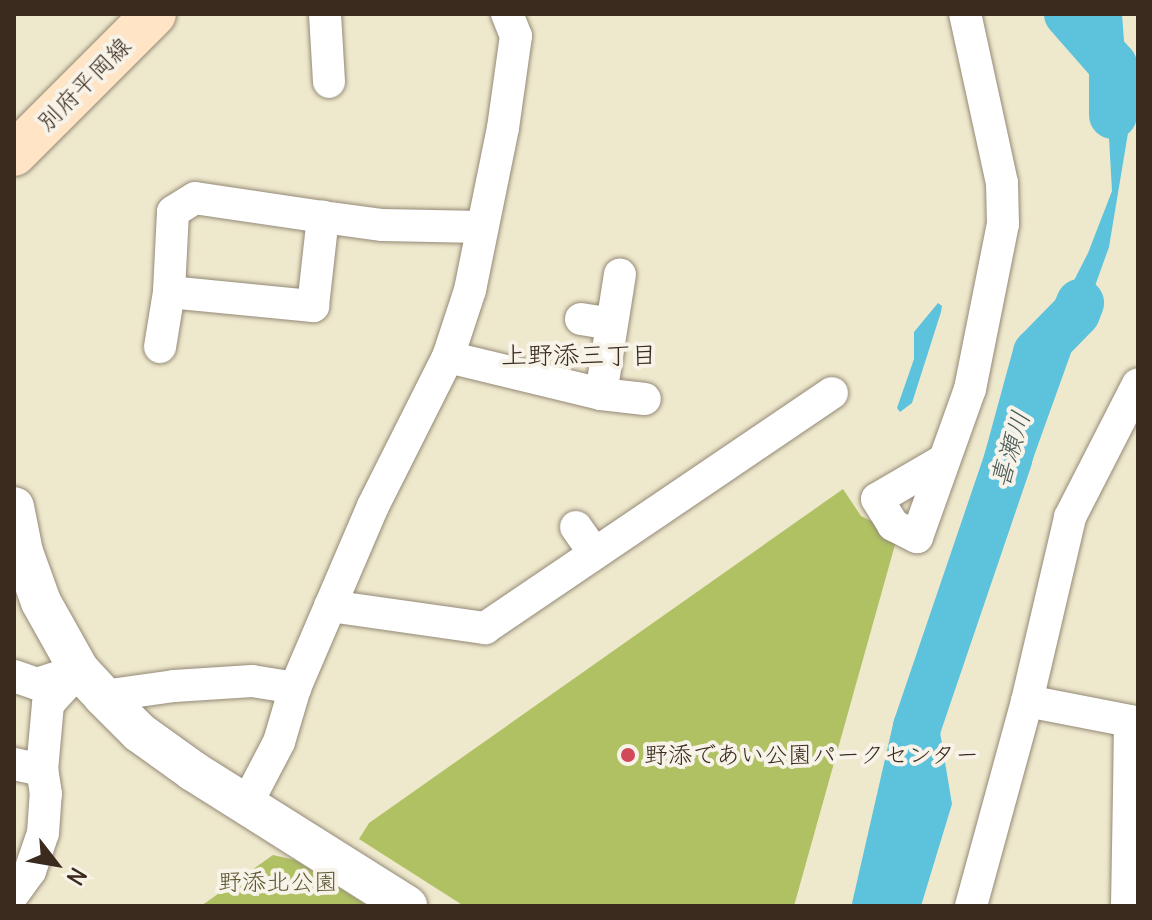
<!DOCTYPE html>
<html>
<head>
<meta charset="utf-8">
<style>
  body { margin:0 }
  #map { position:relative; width:1152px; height:920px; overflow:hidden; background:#eee8cd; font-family:Delius,"Klee One",sans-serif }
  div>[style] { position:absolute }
  .green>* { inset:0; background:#b0c164 }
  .water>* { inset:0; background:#5dc2db }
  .river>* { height:48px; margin:-24px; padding:0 24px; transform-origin:24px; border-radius:24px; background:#5dc2db }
  .roads { filter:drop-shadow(0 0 2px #948976) drop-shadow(0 0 2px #948976) }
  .minor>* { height:32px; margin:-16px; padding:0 16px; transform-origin:16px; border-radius:16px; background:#fff }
  .tertiary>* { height:40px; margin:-20px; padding:0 20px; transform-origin:20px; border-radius:20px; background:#fff }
  .secondary>* { height:44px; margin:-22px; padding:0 22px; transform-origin:22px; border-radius:22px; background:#ffe4c6 }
  .dots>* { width:22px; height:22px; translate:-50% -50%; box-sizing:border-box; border:4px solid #f7f3e8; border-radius:50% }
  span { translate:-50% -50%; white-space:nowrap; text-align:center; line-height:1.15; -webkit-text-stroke:8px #f7f3e8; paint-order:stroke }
  .street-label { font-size:24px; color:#3b2a1e }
  .poi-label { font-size:24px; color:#3b2a1e }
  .left { translate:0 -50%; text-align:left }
  .park-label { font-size:24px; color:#5e5733 }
  .neighbourhood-label { font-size:26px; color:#3b2a1e }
  .water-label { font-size:26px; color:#455857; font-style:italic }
  .frame { position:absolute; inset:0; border:16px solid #3b2a1e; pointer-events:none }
  .north { position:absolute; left:16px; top:824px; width:80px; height:80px; -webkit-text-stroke:6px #f7f3e8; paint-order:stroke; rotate:121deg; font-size:22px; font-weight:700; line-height:32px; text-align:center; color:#3b2a1e }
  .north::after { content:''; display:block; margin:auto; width:28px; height:36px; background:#3b2a1e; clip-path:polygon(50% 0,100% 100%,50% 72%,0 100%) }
</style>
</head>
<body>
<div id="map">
  <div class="green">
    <i style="clip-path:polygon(843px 489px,861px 516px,898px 534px,794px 906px,464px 906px,359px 839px,369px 823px)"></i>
    <i style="clip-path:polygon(273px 855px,295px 860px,368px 906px,201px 906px)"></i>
  </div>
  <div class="water">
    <i style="clip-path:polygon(1102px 14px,1122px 14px,1130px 121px,1109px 247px,988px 584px,967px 619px,935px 702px,952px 804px,921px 906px,876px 906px,917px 727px,1008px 459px,1037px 353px,1088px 253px,1112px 191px)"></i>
    <i style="clip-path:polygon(938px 303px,942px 306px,941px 312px,912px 403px,900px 412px,897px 408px,914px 359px,914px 332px)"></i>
  </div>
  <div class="river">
    <i style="left:1068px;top:14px;width:68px;rotate:48.6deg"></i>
    <i style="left:1113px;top:65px;width:50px;rotate:90deg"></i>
    <i style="left:876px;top:906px;width:184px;rotate:-77.1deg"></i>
    <i style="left:917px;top:727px;width:283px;rotate:-71.2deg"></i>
    <i style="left:1008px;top:459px;width:110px;rotate:-74.7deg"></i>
    <i style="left:1037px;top:353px;width:56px;rotate:-45.7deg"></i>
    <i style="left:1076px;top:313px;width:11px;rotate:-68deg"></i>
  </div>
  <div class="roads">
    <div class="minor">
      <i style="left:325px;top:14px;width:68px;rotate:86.6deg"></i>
      <i style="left:323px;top:217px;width:129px;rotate:-171.6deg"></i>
      <i style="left:195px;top:198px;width:26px;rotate:148deg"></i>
      <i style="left:173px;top:212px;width:80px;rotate:92.9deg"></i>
      <i style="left:169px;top:292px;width:145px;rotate:5.6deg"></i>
      <i style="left:313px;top:306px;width:90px;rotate:-83.6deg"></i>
      <i style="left:323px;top:217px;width:60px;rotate:7.7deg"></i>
      <i style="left:382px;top:225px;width:100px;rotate:1.1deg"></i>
      <i style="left:581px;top:319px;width:31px;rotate:9deg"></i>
      <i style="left:160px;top:347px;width:56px;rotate:-80.7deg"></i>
      <i style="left:448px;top:357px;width:157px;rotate:13.6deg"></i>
      <i style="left:601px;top:394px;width:44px;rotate:6.5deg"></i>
      <i style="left:601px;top:394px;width:121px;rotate:-81deg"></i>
      <i style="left:942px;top:461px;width:75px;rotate:149.7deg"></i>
      <i style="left:877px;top:499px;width:31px;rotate:58deg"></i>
      <i style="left:893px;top:525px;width:27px;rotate:27deg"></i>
      <i style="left:917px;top:537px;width:157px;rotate:-70.3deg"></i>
      <i style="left:970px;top:389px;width:168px;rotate:-78.7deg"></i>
      <i style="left:1003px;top:224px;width:41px;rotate:-91.4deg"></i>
      <i style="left:1002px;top:183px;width:173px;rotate:-102.3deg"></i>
      <i style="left:576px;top:527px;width:32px;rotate:55deg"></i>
      <i style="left:330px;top:606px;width:157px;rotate:8.1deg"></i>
      <i style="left:485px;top:628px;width:419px;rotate:-34.1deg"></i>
      <i style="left:14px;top:676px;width:24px;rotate:19deg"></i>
      <i style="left:37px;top:684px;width:41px;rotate:-18.4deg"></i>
      <i style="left:295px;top:688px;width:198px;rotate:-66.8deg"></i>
      <i style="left:373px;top:506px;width:167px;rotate:-63.3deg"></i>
      <i style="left:448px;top:357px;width:71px;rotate:-71.8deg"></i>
      <i style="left:470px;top:290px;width:165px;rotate:-78.5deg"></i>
      <i style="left:503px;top:128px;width:93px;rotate:-82deg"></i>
      <i style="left:516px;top:36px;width:24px;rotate:-112deg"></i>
      <i style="left:103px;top:696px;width:72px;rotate:-8deg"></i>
      <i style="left:174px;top:686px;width:78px;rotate:-3.7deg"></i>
      <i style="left:252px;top:681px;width:44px;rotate:9.2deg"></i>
      <i style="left:295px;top:688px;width:56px;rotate:106.5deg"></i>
      <i style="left:279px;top:742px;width:71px;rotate:117.6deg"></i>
      <i style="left:1027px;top:701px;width:105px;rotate:11deg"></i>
      <i style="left:1130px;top:721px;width:74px;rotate:90.8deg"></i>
      <i style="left:14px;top:764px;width:29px;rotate:12deg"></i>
      <i style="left:14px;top:893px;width:27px;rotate:-54deg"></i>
      <i style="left:30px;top:871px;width:40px;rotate:-71.1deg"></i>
      <i style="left:43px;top:833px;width:39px;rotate:-86deg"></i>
      <i style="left:46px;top:794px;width:24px;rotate:-99deg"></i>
      <i style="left:42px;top:770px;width:66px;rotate:-84.8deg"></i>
      <i style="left:48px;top:704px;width:46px;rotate:-47.6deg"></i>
      <i style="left:971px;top:906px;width:213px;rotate:-74.7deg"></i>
      <i style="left:1027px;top:701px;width:189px;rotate:-76.8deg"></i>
      <i style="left:1070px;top:517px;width:149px;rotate:-62.9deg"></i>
      <i style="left:1127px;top:906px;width:111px;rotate:-89deg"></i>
      <i style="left:1129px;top:795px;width:22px;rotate:-68deg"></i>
    </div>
    <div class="tertiary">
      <i style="left:14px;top:507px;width:46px;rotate:78.7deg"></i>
      <i style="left:23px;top:552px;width:53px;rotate:70.2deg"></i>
      <i style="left:41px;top:602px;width:78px;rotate:60.8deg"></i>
      <i style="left:79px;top:670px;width:35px;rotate:47deg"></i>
      <i style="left:103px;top:696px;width:52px;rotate:45deg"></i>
      <i style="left:140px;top:733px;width:65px;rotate:35.6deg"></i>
      <i style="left:193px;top:771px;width:253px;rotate:32.2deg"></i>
    </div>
    <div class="secondary">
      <i style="left:14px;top:154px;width:198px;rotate:-45deg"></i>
    </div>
  </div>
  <div class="dots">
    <i style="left:628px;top:755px;background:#d1495b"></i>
  </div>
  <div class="street-label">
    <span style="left:84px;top:84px;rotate:-45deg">別府平岡線</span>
  </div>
  <div class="poi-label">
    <span class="left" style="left:644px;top:755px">野添であい公園パークセンター</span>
  </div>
  <div class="park-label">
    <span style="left:278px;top:882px">野添北公園</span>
  </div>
  <div class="neighbourhood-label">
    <span style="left:579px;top:355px">上野添三丁目</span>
  </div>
  <div class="water-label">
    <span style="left:1010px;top:449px;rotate:-73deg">喜瀬川</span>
  </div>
  <div class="frame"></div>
  <div class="north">N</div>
</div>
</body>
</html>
